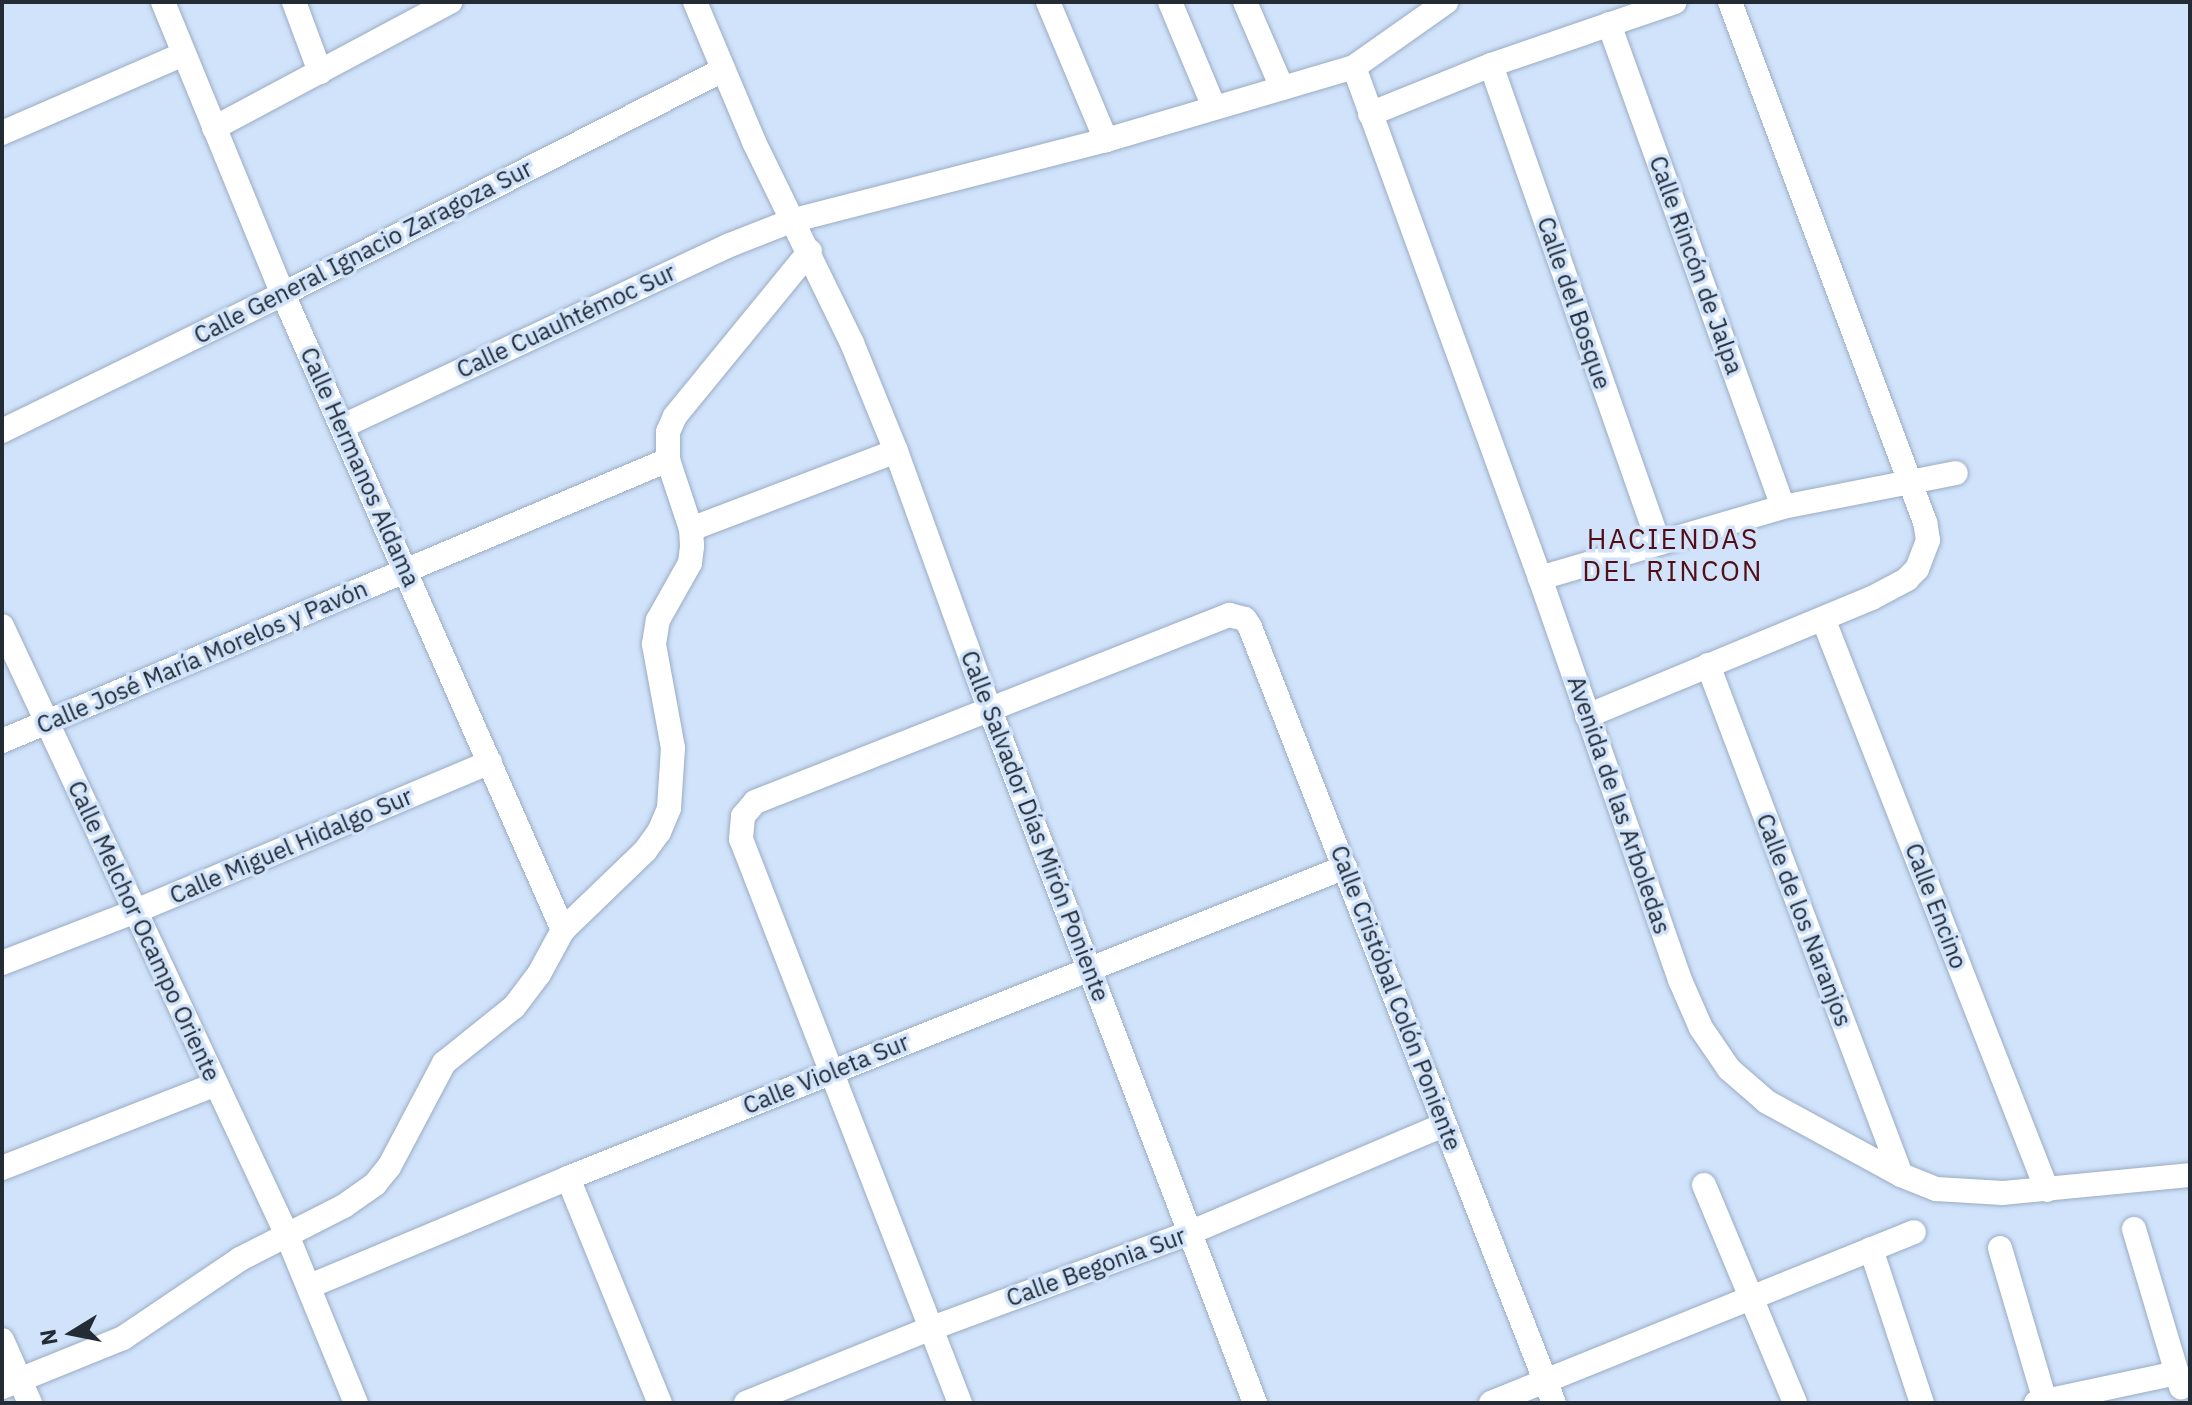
<!DOCTYPE html>
<html>
<head>
<meta charset="utf-8">
<style>
  body { margin:0 }
  #map { position:relative; width:2192px; height:1405px; overflow:hidden; background:#d0e3fb; font-family:"IBM Plex Sans",sans-serif }
  div>[style] { position:absolute }
  .roads { filter:drop-shadow(0 0 2px #9aacc3) drop-shadow(0 0 2px #9aacc3) }
  .minor>* { height:24px; margin:-12px; padding:0 12px; transform-origin:12px; border-radius:12px; background:#fff }
  span { translate:-50% -50%; white-space:nowrap; text-align:center; line-height:1.15; -webkit-text-stroke:7px #d0e3fb; paint-order:stroke }
  .street-label { font-size:24px; color:#232b34 }
  .quarter-label { font-size:28px; color:#520d15; letter-spacing:2px }
  .frame { position:absolute; inset:0; border:4px solid #232b34; pointer-events:none }
  .north { position:absolute; left:32px; top:1293px; width:80px; height:80px; -webkit-text-stroke:6px #d0e3fb; paint-order:stroke; rotate:260deg; font-size:22px; font-weight:700; line-height:32px; text-align:center; color:#232b34 }
  .north::after { content:''; display:block; margin:auto; width:28px; height:36px; background:#232b34; clip-path:polygon(50% 0,100% 100%,50% 72%,0 100%) }
</style>
</head>
<body>
<div id="map">
  <div class="roads">
    <div class="minor">
      <i style="left:163px;top:2px;width:316px;rotate:67.7deg"></i>
      <i style="left:283px;top:294px;width:695px;rotate:66.24deg"></i>
      <i style="left:294px;top:2px;width:75px;rotate:69.6deg"></i>
      <i style="left:695px;top:2px;width:152px;rotate:67.1deg"></i>
      <i style="left:754px;top:142px;width:224px;rotate:64deg"></i>
      <i style="left:852px;top:343px;width:117px;rotate:67.8deg"></i>
      <i style="left:896px;top:451px;width:276px;rotate:70.1deg"></i>
      <i style="left:990px;top:710px;width:742px;rotate:69.07deg"></i>
      <i style="left:1048px;top:2px;width:150px;rotate:67.2deg"></i>
      <i style="left:1170px;top:2px;width:114px;rotate:67.3deg"></i>
      <i style="left:1245px;top:2px;width:94px;rotate:66.7deg"></i>
      <i style="left:1609px;top:24px;width:513px;rotate:70.19deg"></i>
      <i style="left:1491px;top:65px;width:504px;rotate:70.67deg"></i>
      <i style="left:1354px;top:67px;width:544px;rotate:70deg"></i>
      <i style="left:1540px;top:578px;width:426px;rotate:70.8deg"></i>
      <i style="left:1680px;top:980px;width:52px;rotate:66.4deg"></i>
      <i style="left:1701px;top:1028px;width:50px;rotate:55.7deg"></i>
      <i style="left:1729px;top:1069px;width:50px;rotate:41deg"></i>
      <i style="left:1767px;top:1102px;width:153px;rotate:28.6deg"></i>
      <i style="left:1901px;top:1175px;width:38px;rotate:22deg"></i>
      <i style="left:1936px;top:1189px;width:67px;rotate:3.4deg"></i>
      <i style="left:2003px;top:1193px;width:188px;rotate:-5.5deg"></i>
      <i style="left:1370px;top:114px;width:131px;rotate:-22deg"></i>
      <i style="left:1491px;top:65px;width:194px;rotate:-18.9deg"></i>
      <i style="left:214px;top:128px;width:268px;rotate:-28.1deg"></i>
      <i style="left:2px;top:133px;width:198px;rotate:-23.5deg"></i>
      <i style="left:343px;top:426px;width:427px;rotate:-25.1deg"></i>
      <i style="left:730px;top:245px;width:66px;rotate:-21.5deg"></i>
      <i style="left:791px;top:221px;width:325px;rotate:-14.4deg"></i>
      <i style="left:1106px;top:140px;width:259px;rotate:-16.4deg"></i>
      <i style="left:1354px;top:67px;width:113px;rotate:-35.2deg"></i>
      <i style="left:2px;top:431px;width:313px;rotate:-26deg"></i>
      <i style="left:283px;top:294px;width:493px;rotate:-27deg"></i>
      <i style="left:691px;top:529px;width:219px;rotate:-20.8deg"></i>
      <i style="left:1540px;top:578px;width:253px;rotate:-16.3deg"></i>
      <i style="left:1783px;top:507px;width:176px;rotate:-11.1deg"></i>
      <i style="left:1824px;top:621px;width:611px;rotate:68.6deg"></i>
      <i style="left:2px;top:626px;width:672px;rotate:64.92deg"></i>
      <i style="left:287px;top:1235px;width:182px;rotate:67.7deg"></i>
      <i style="left:1708px;top:665px;width:545px;rotate:69.27deg"></i>
      <i style="left:1587px;top:716px;width:308px;rotate:-22.5deg"></i>
      <i style="left:1872px;top:598px;width:40px;rotate:-28deg"></i>
      <i style="left:1907px;top:579px;width:14px;rotate:-45deg"></i>
      <i style="left:1917px;top:569px;width:31px;rotate:-69deg"></i>
      <i style="left:1928px;top:540px;width:18px;rotate:-99deg"></i>
      <i style="left:1925px;top:522px;width:555px;rotate:-110.56deg"></i>
      <i style="left:2px;top:741px;width:723px;rotate:-22.88deg"></i>
      <i style="left:2px;top:963px;width:144px;rotate:-21.2deg"></i>
      <i style="left:136px;top:911px;width:384px;rotate:-22.8deg"></i>
      <i style="left:2px;top:1168px;width:230px;rotate:-21.4deg"></i>
      <i style="left:568px;top:1178px;width:243px;rotate:67.8deg"></i>
      <i style="left:1704px;top:1185px;width:236px;rotate:67.3deg"></i>
      <i style="left:2134px;top:1229px;width:150px;rotate:73.4deg"></i>
      <i style="left:2000px;top:1248px;width:159px;rotate:73.6deg"></i>
      <i style="left:1871px;top:1249px;width:162px;rotate:71.7deg"></i>
      <i style="left:310px;top:1286px;width:280px;rotate:-22.7deg"></i>
      <i style="left:568px;top:1178px;width:837px;rotate:-21.81deg"></i>
      <i style="left:2px;top:1340px;width:69px;rotate:66deg"></i>
      <i style="left:2px;top:1387px;width:131px;rotate:-22deg"></i>
      <i style="left:123px;top:1338px;width:141px;rotate:-34deg"></i>
      <i style="left:240px;top:1259px;width:117px;rotate:-27deg"></i>
      <i style="left:344px;top:1206px;width:38px;rotate:-35deg"></i>
      <i style="left:375px;top:1184px;width:22px;rotate:-51deg"></i>
      <i style="left:389px;top:1167px;width:118px;rotate:-62.1deg"></i>
      <i style="left:444px;top:1063px;width:90px;rotate:-38.7deg"></i>
      <i style="left:514px;top:1007px;width:41px;rotate:-52.9deg"></i>
      <i style="left:539px;top:974px;width:50px;rotate:-61.4deg"></i>
      <i style="left:563px;top:930px;width:114px;rotate:-43.9deg"></i>
      <i style="left:645px;top:851px;width:24px;rotate:-54deg"></i>
      <i style="left:659px;top:832px;width:26px;rotate:-67deg"></i>
      <i style="left:669px;top:808px;width:60px;rotate:-86.2deg"></i>
      <i style="left:673px;top:748px;width:106px;rotate:-100.4deg"></i>
      <i style="left:654px;top:644px;width:24px;rotate:-81deg"></i>
      <i style="left:658px;top:620px;width:65px;rotate:-60.7deg"></i>
      <i style="left:690px;top:563px;width:17px;rotate:-83deg"></i>
      <i style="left:692px;top:546px;width:17px;rotate:-93deg"></i>
      <i style="left:691px;top:529px;width:73px;rotate:-108.4deg"></i>
      <i style="left:668px;top:460px;width:28px;rotate:-90deg"></i>
      <i style="left:668px;top:432px;width:17px;rotate:-66deg"></i>
      <i style="left:675px;top:416px;width:213px;rotate:-50.7deg"></i>
      <i style="left:746px;top:1403px;width:201px;rotate:-22deg"></i>
      <i style="left:932px;top:1328px;width:274px;rotate:-20.3deg"></i>
      <i style="left:1189px;top:1233px;width:276px;rotate:-23deg"></i>
      <i style="left:960px;top:1403px;width:605px;rotate:-111.22deg"></i>
      <i style="left:741px;top:839px;width:23px;rotate:-85deg"></i>
      <i style="left:743px;top:816px;width:18px;rotate:-49deg"></i>
      <i style="left:755px;top:802px;width:510px;rotate:-21.53deg"></i>
      <i style="left:1229px;top:615px;width:16px;rotate:14deg"></i>
      <i style="left:1245px;top:619px;width:9px;rotate:58deg"></i>
      <i style="left:1250px;top:627px;width:833px;rotate:68.61deg"></i>
      <i style="left:1491px;top:1403px;width:456px;rotate:-22deg"></i>
      <i style="left:2036px;top:1403px;width:144px;rotate:-12deg"></i>
      <i style="left:2177px;top:1373px;width:15px;rotate:74deg"></i>
    </div>
  </div>
  <div class="street-label">
    <span style="left:363px;top:252px;rotate:-27deg">Calle General Ignacio Zaragoza Sur</span>
    <span style="left:1696px;top:265px;rotate:70deg">Calle Rincón de Jalpa</span>
    <span style="left:1574px;top:303px;rotate:71deg">Calle del Bosque</span>
    <span style="left:566px;top:321px;rotate:-25deg">Calle Cuauhtémoc Sur</span>
    <span style="left:360px;top:467px;rotate:66deg">Calle Hermanos Aldama</span>
    <span style="left:202px;top:657px;rotate:-23deg">Calle José María Morelos y Pavón</span>
    <span style="left:1619px;top:805px;rotate:71deg">Avenida de las Arboledas</span>
    <span style="left:1035px;top:826px;rotate:69deg">Calle Salvador Días Mirón Poniente</span>
    <span style="left:291px;top:846px;rotate:-23deg">Calle Miguel Hidalgo Sur</span>
    <span style="left:1936px;top:906px;rotate:69deg">Calle Encino</span>
    <span style="left:1804px;top:920px;rotate:69deg">Calle de los Naranjos</span>
    <span style="left:144px;top:931px;rotate:65deg">Calle Melchor Ocampo Oriente</span>
    <span style="left:1396px;top:998px;rotate:69deg">Calle Cristóbal Colón Poniente</span>
    <span style="left:826px;top:1074px;rotate:-22deg">Calle Violeta Sur</span>
    <span style="left:1096px;top:1267px;rotate:-20deg">Calle Begonia Sur</span>
  </div>
  <div class="quarter-label">
    <span style="left:1673px;top:555px">HACIENDAS<br>DEL RINCON</span>
  </div>
  <div class="frame"></div>
  <div class="north">N</div>
</div>
</body>
</html>
